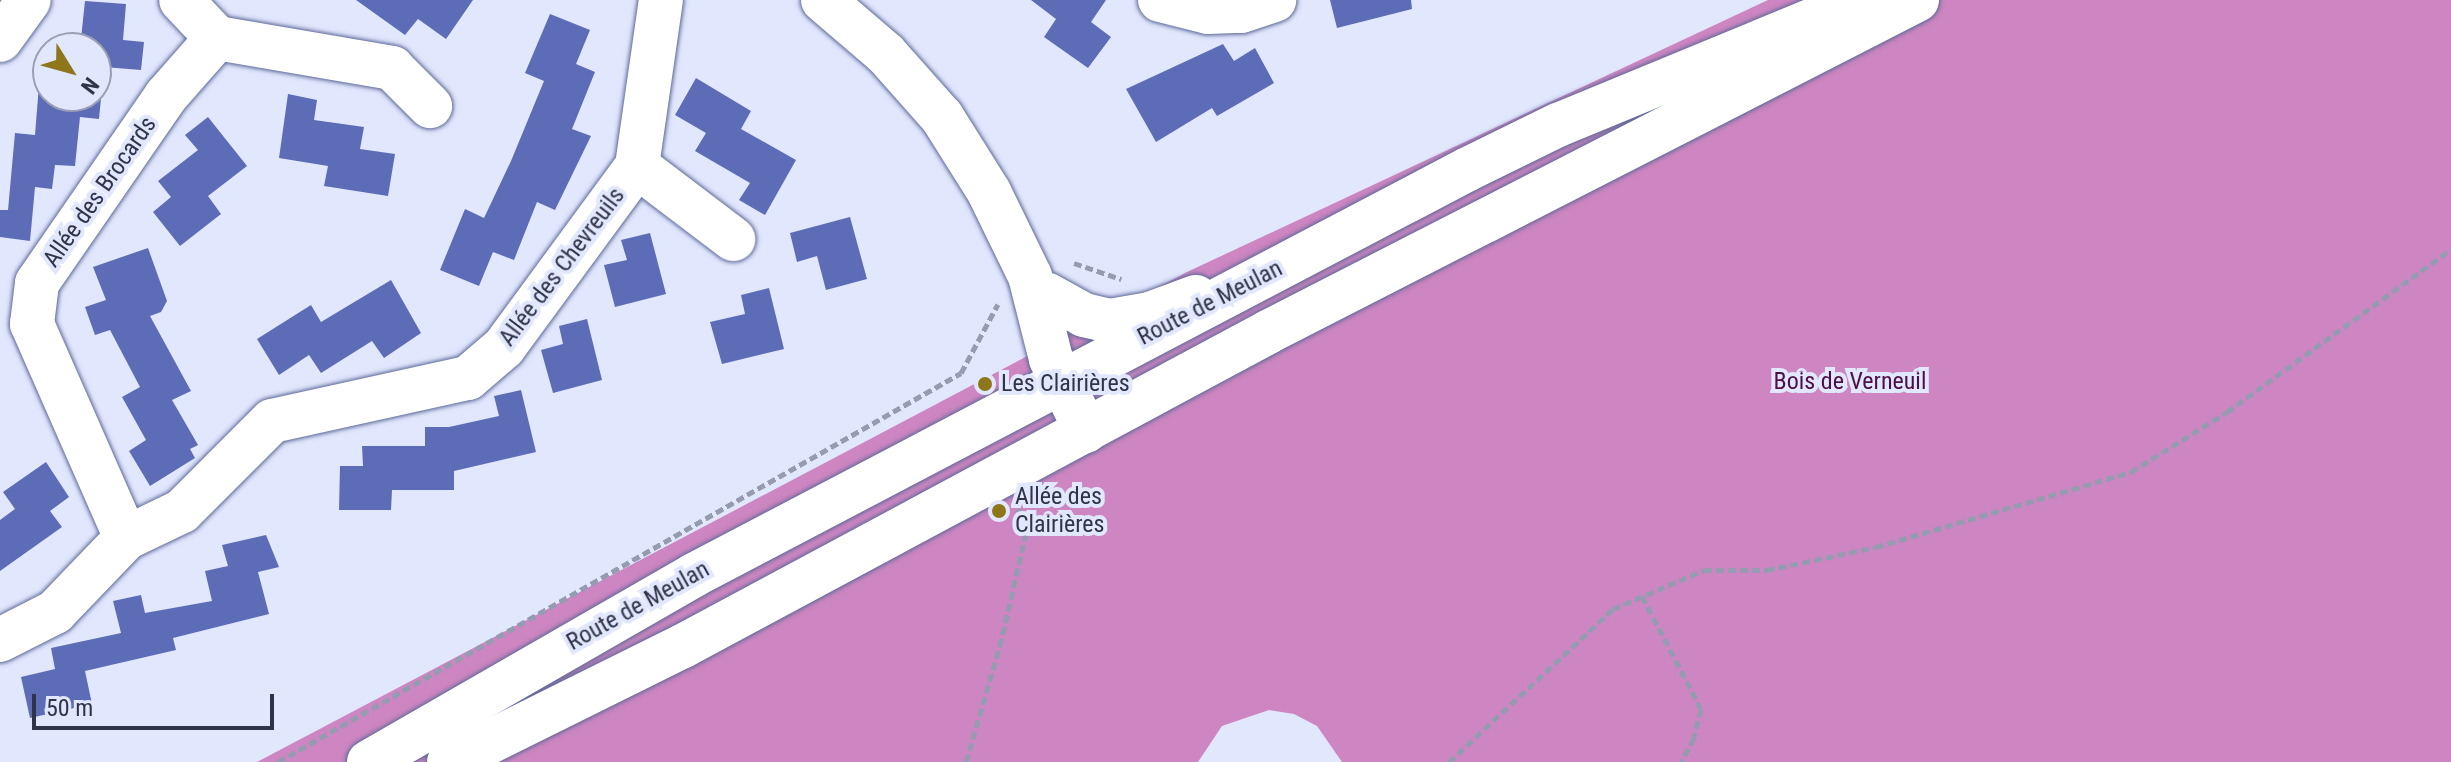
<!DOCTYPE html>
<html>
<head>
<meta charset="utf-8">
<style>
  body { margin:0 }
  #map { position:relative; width:2451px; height:762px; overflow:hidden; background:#e1e7fd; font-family:"Roboto Condensed",sans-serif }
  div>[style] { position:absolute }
  .forest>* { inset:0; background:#cd86c1 }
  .building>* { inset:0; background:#5c6cb6 }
  .path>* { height:5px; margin-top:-2.5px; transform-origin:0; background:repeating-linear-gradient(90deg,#959bb0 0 8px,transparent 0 12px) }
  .roads { filter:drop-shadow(0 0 2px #5d6999) drop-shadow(0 0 2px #5d6999) }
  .minor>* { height:44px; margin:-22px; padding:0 22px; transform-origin:22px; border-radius:22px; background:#fff }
  .major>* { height:44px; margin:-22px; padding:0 22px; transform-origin:22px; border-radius:22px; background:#fff }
  .dots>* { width:22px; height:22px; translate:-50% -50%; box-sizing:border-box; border:4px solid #e1e7fd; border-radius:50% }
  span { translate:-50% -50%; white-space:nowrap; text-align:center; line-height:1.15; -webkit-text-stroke:8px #e1e7fd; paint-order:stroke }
  .street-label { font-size:24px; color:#2f3449 }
  .park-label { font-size:24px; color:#4e0e47 }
  .poi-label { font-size:24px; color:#2f3449 }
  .left { translate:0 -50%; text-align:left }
  .north { position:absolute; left:32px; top:32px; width:80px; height:80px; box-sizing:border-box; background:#e1e7fd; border:2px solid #9a9fb5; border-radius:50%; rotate:127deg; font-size:22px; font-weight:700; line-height:32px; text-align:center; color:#2f3449 }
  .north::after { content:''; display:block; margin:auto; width:28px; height:36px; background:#8e761b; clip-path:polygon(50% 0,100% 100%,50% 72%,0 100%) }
  .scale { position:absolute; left:32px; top:694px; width:242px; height:36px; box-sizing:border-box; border:4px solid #2f3449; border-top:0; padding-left:10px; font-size:24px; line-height:28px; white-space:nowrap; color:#2f3449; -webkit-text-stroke:6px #e1e7fd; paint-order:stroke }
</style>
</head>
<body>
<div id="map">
  <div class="forest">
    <i style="clip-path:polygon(1768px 0,2451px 0,2451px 762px,1342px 762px,1317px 726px,1294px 714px,1269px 710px,1222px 726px,1198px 762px,257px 762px,1187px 272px)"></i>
  </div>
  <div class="building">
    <i style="clip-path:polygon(356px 0,473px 0,446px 39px,418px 19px,405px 35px)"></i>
    <i style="clip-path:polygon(1031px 0,1106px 0,1091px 22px,1111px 37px,1088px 68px,1044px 37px,1056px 19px)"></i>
    <i style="clip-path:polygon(1330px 0,1411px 0,1412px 9px,1337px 28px)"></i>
    <i style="clip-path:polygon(85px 1px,126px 4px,123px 40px,144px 42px,141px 70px,104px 67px,99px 119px,80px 117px,75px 166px,55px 165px,52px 189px,35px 187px,30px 241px,0 237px,0 210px,8px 210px,15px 133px,35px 135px,39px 85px,48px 86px,48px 96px,96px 96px,96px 48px,80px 48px)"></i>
    <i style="clip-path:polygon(550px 14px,590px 30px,576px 64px,595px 72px,572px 129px,591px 136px,555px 210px,537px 202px,514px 260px,493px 252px,479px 286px,440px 270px,465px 209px,484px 218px,511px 161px,544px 81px,525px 73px)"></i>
    <i style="clip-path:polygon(1223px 44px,1234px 61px,1255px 48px,1274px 83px,1217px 116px,1212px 108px,1156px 142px,1126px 89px)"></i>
    <i style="clip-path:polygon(696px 78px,751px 111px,741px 129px,796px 160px,765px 215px,739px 200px,750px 183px,695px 151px,706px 133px,675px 115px)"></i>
    <i style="clip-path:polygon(288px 94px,317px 100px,314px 120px,364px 127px,360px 149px,395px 154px,388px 196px,324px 186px,328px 166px,279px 158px)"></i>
    <i style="clip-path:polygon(208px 117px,247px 166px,208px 196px,221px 214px,180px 246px,153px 212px,171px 197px,158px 181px,198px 150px,185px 135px)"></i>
    <i style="clip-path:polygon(850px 217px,867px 279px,826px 290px,817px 256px,797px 262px,790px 233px)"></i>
    <i style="clip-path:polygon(650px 233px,666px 294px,615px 307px,604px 265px,627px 260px,621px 240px)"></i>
    <i style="clip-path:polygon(148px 248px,167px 301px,161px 312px,150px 316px,191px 391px,172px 400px,198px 445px,190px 449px,195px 458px,150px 486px,129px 451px,146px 440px,122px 397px,140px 387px,110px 330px,95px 335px,85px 307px,106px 300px,93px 267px)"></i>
    <i style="clip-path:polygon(391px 280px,421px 333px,384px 358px,372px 341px,321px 373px,309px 355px,279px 375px,257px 339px,311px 305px,321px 322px)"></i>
    <i style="clip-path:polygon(769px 288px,784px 349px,722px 364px,710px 322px,745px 314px,741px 295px)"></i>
    <i style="clip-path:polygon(587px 319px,602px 380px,553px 393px,541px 350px,563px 344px,559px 326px)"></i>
    <i style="clip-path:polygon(521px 390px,536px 452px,454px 471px,454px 490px,392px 490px,391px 510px,339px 510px,340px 466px,363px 466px,362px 446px,425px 446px,425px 427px,449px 427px,499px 416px,494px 396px)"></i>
    <i style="clip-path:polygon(46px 462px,69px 497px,50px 511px,62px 527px,0 571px,0 520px,15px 509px,3px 492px)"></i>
    <i style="clip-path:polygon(266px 535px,279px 567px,258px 572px,269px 614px,173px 638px,176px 650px,85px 671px,92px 704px,30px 718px,21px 677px,55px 669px,51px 648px,121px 633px,113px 601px,141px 595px,145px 613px,212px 601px,205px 571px,228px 566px,222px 545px)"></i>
  </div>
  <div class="path">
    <i style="left:1074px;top:263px;width:50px;rotate:18.8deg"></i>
    <i style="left:1642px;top:596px;width:127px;rotate:62.4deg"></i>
    <i style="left:1701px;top:709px;width:30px;rotate:104deg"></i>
    <i style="left:1694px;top:738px;width:27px;rotate:118deg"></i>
    <i style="left:278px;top:762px;width:786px;rotate:-29.66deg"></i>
    <i style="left:961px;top:373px;width:78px;rotate:-61.8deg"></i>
    <i style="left:966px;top:762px;width:121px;rotate:-73.7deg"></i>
    <i style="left:1000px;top:646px;width:124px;rotate:-77deg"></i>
    <i style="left:1028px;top:525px;width:19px;rotate:-122deg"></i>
    <i style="left:1449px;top:762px;width:224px;rotate:-43deg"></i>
    <i style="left:1613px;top:609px;width:99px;rotate:-23.2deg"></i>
    <i style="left:1704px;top:570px;width:63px"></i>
    <i style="left:1767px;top:570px;width:111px;rotate:-11.9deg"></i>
    <i style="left:1876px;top:547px;width:266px;rotate:-16.4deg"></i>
    <i style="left:2131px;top:472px;width:113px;rotate:-32deg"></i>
    <i style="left:2227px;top:412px;width:277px;rotate:-36deg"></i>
  </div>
  <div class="roads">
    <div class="minor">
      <i style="left:823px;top:0;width:83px;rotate:40.6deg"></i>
      <i style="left:886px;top:54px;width:84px;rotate:48.4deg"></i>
      <i style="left:942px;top:117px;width:89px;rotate:57.9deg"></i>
      <i style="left:989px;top:192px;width:93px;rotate:64deg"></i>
      <i style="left:1030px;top:276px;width:86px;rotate:75.8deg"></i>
      <i style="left:1051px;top:359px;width:80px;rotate:64.1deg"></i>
      <i style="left:1160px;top:0;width:49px;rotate:14deg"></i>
      <i style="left:1208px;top:12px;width:33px;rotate:-2deg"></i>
      <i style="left:1241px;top:11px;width:35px;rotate:-18deg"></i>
      <i style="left:217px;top:38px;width:178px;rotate:9.7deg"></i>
      <i style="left:392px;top:68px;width:54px;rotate:45deg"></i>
      <i style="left:0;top:40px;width:49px;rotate:-54.1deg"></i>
      <i style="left:637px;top:166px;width:121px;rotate:37.2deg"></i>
      <i style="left:1046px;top:294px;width:43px;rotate:28.9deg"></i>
      <i style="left:1084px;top:315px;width:27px;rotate:13deg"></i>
      <i style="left:1110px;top:321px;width:41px;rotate:-9.9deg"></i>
      <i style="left:1150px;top:314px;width:49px;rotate:-20.3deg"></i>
      <i style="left:126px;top:538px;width:234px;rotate:-113.7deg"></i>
      <i style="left:32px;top:324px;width:41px;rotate:-83deg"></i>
      <i style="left:37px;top:283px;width:227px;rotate:-55.4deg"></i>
      <i style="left:166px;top:96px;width:77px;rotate:-48.7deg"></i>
      <i style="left:217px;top:38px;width:52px;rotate:-133.5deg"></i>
      <i style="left:0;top:640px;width:62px;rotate:-27deg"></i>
      <i style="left:55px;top:612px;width:103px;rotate:-46.2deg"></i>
      <i style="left:126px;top:538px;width:62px;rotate:-25.7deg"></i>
      <i style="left:182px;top:511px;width:127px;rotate:-45deg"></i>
      <i style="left:272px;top:421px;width:201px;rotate:-12.4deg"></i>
      <i style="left:468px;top:378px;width:48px;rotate:-40.7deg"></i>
      <i style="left:504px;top:347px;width:225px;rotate:-53.7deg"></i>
      <i style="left:637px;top:166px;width:168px;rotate:-81.8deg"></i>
    </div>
    <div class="major">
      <i style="left:369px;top:762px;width:375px;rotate:-29.9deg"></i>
      <i style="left:694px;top:575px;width:874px;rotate:-27.68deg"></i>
      <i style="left:1468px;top:169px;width:100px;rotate:-26.1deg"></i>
      <i style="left:1558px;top:125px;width:329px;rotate:-22.4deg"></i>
      <i style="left:449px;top:762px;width:261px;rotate:-26.4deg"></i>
      <i style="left:683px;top:646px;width:664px;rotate:-28.22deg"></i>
      <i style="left:1268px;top:332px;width:729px;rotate:-27.09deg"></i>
    </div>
  </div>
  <div class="dots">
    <i style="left:985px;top:384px;background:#8e761b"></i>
    <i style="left:999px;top:511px;background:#8e761b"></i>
  </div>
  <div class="street-label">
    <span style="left:100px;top:192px;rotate:-55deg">Allée des Brocards</span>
    <span style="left:562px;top:267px;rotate:-53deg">Allée des Chevreuils</span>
    <span style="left:1210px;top:303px;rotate:-27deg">Route de Meulan</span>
    <span style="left:638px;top:606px;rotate:-29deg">Route de Meulan</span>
  </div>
  <div class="park-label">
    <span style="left:1850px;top:382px">Bois de Verneuil</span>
  </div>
  <div class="poi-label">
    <span class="left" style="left:1001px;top:384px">Les Clairières</span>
    <span class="left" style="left:1015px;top:511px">Allée des<br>Clairières</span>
  </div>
  <div class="north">N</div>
  <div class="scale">50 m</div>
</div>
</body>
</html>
